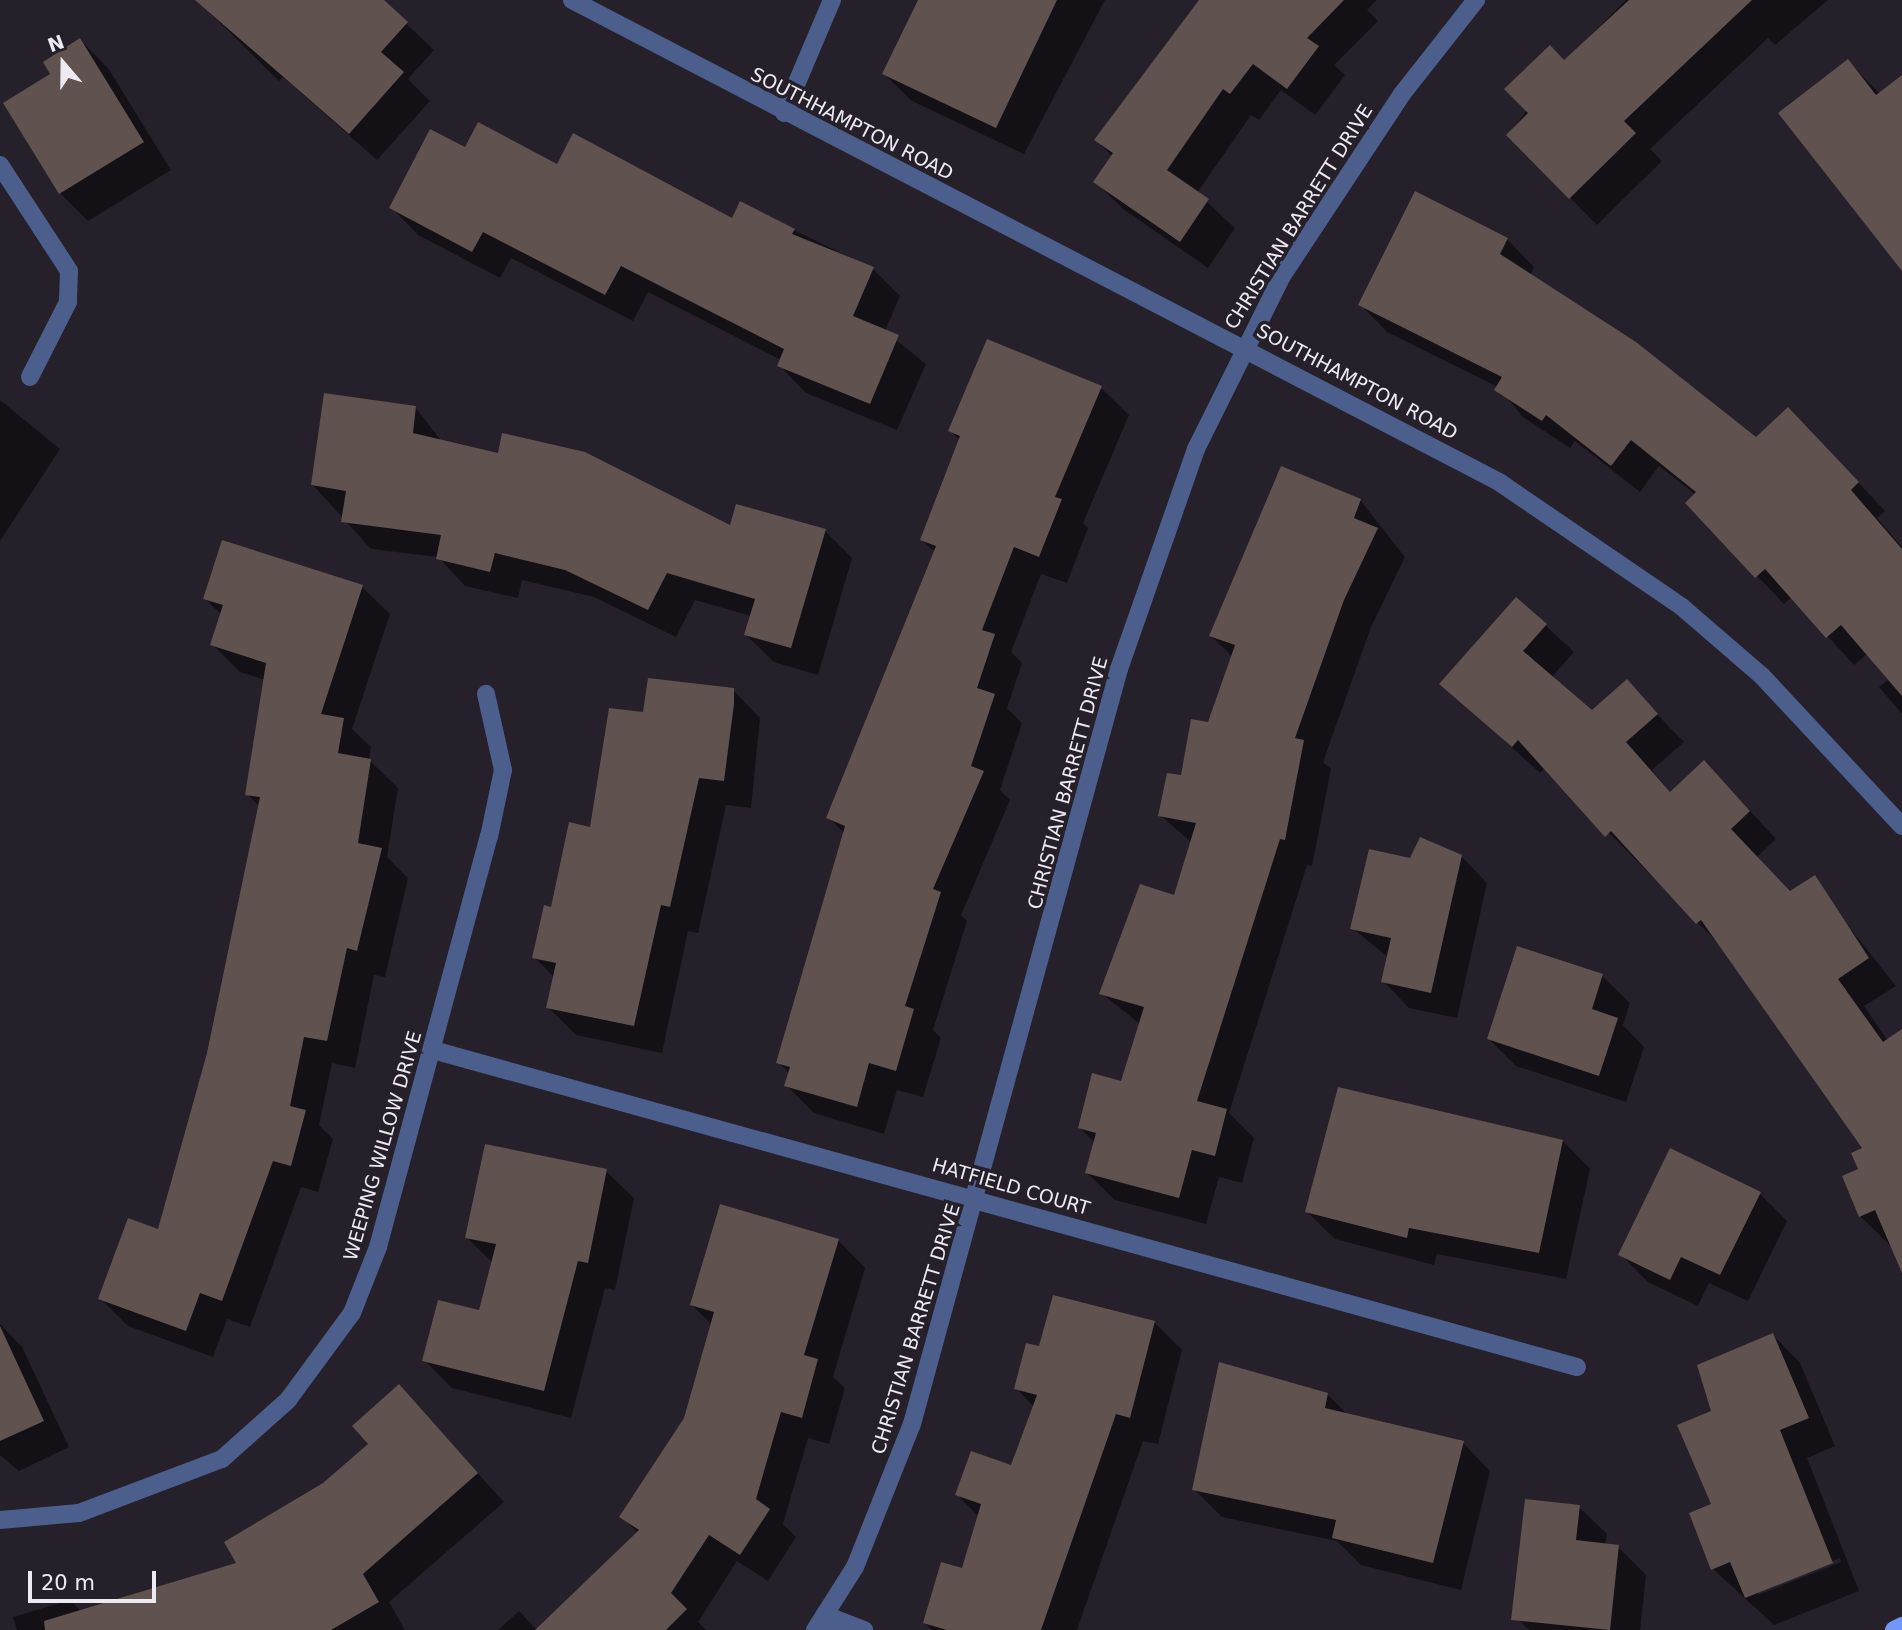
<!DOCTYPE html>
<html>
<head>
<meta charset="utf-8">
<style>
  body { margin:0 }
  #map { position:relative; width:1902px; height:1630px; overflow:hidden; background:#25202a; font-family:"DejaVu Sans",sans-serif }
  div>[style] { position:absolute }
  .shadow>* { inset:0; background:#0007 }
  .building>* { inset:0; background:#60524e }
  .minor>* { height:18px; margin:-9px; padding:0 9px; transform-origin:9px; border-radius:9px; background:#4b5e8c }
  .major>* { height:18px; margin:-9px; padding:0 9px; transform-origin:9px; border-radius:9px; background:#7297f8 }
  span { translate:-50% -50%; white-space:nowrap; text-align:center; line-height:1.15; -webkit-text-stroke:7px #25202a; paint-order:stroke }
  .street-label { font-size:19px; color:#edeaf1 }
  .north { position:absolute; left:28px; top:28px; width:70px; height:70px; -webkit-text-stroke:5px #25202a; paint-order:stroke; rotate:340deg; font-size:19px; font-weight:700; line-height:28px; text-align:center; color:#edeaf1 }
  .north::after { content:''; display:block; margin:auto; width:24px; height:32px; background:#edeaf1; clip-path:polygon(50% 0,100% 100%,50% 72%,0 100%) }
  .scale { position:absolute; left:28px; top:1571px; width:128px; height:32px; box-sizing:border-box; border:4px solid #edeaf1; border-top:0; padding-left:9px; font-size:21px; line-height:24px; white-space:nowrap; color:#edeaf1; -webkit-text-stroke:5px #25202a; paint-order:stroke }
</style>
</head>
<body>
<div id="map">
  <div class="shadow">
    <i style="clip-path:polygon(197px 0,381px 0,434px 50px,408px 79px,430px 101px,377px 160px,283px 77px,279px 81px)"></i>
    <i style="clip-path:polygon(920px 0,1105px 0,1024px 154px,912px 101px,884px 74px)"></i>
    <i style="clip-path:polygon(1201px 0,1377px 0,1367px 10px,1378px 21px,1334px 65px,1345px 75px,1315px 115px,1281px 90px,1259px 120px,1251px 115px,1197px 193px,1235px 228px,1208px 268px,1123px 209px,1096px 182px,1113px 157px,1096px 140px)"></i>
    <i style="clip-path:polygon(1626px 0,1828px 0,1775px 45px,1768px 38px,1650px 149px,1662px 161px,1597px 225px,1508px 135px,1564px 62px)"></i>
    <i style="clip-path:polygon(80px 40px,108px 68px,171px 170px,88px 221px,60px 193px,5px 104px,52px 75px)"></i>
    <i style="clip-path:polygon(1848px 61px,1880px 94px,1902px 83px,1902px 266px)"></i>
    <i style="clip-path:polygon(465px 149px,558px 167px,733px 220px,794px 230px,873px 269px,900px 296px,885px 331px,926px 364px,897px 430px,806px 393px,779px 365px,781px 360px,648px 292px,633px 321px,511px 258px,500px 278px,418px 235px,391px 207px)"></i>
    <i style="clip-path:polygon(1507px 239px,1534px 267px,1530px 276px,1756px 439px,1816px 437px,1885px 511px,1877px 518px,1902px 547px,1902px 714px,1879px 687px,1889px 679px,1868px 653px,1854px 665px,1792px 597px,1784px 604px,1687px 503px,1696px 495px,1659px 466px,1640px 492px,1575px 441px,1570px 448px,1523px 417px,1498px 387px,1387px 332px,1360px 304px)"></i>
    <i style="clip-path:polygon(1101px 388px,1129px 415px,1083px 523px,1088px 528px,1067px 583px,1041px 574px,1011px 652px,1022px 663px,1007px 708px,1022px 723px,1000px 790px,1010px 800px,961px 915px,967px 921px,933px 1030px,941px 1038px,923px 1097px,897px 1090px,884px 1134px,814px 1113px,786px 1085px,790px 1074px,778px 1062px,844px 833px,828px 817px,935px 552px,922px 540px,961px 441px,950px 431px)"></i>
    <i style="clip-path:polygon(0 400px,60px 449px,0 541px)"></i>
    <i style="clip-path:polygon(416px 408px,442px 442px,731px 527px,825px 531px,852px 558px,818px 675px,774px 662px,746px 635px,751px 616px,695px 600px,676px 637px,594px 597px,522px 580px,518px 598px,465px 586px,438px 557px,371px 549px,313px 485px)"></i>
    <i style="clip-path:polygon(1360px 500px,1405px 557px,1371px 627px,1323px 762px,1331px 769px,1312px 866px,1307px 865px,1229px 1113px,1254px 1138px,1242px 1183px,1219px 1177px,1206px 1224px,1115px 1200px,1087px 1173px,1095px 1143px,1080px 1128px,1122px 1083px,1140px 1024px,1101px 993px,1175px 897px,1192px 843px,1160px 815px,1209px 724px,1233px 657px,1211px 636px)"></i>
    <i style="clip-path:polygon(362px 587px,390px 614px,352px 729px,371px 747px,369px 760px,398px 788px,387px 857px,408px 878px,385px 977px,374px 975px,355px 1068px,332px 1063px,319px 1125px,333px 1139px,318px 1192px,301px 1187px,250px 1327px,227px 1319px,213px 1357px,128px 1326px,100px 1298px,159px 1231px,208px 1054px,260px 807px,247px 794px,265px 680px,240px 672px,212px 644px,222px 615px,205px 599px)"></i>
    <i style="clip-path:polygon(1517px 599px,1574px 652px,1551px 678px,1592px 713px,1626px 682px,1684px 742px,1652px 770px,1671px 793px,1731px 790px,1776px 839px,1757px 857px,1816px 921px,1837px 912px,1896px 986px,1864px 1006px,1888px 1041px,1902px 1032px,1902px 1257px,1860px 1216px,1864px 1149px,1718px 943px,1545px 768px,1540px 773px,1442px 684px)"></i>
    <i style="clip-path:polygon(733px 690px,760px 718px,751px 808px,726px 805px,698px 933px,688px 931px,662px 1053px,576px 1035px,548px 1007px,555px 978px,534px 957px,552px 909px,645px 714px)"></i>
    <i style="clip-path:polygon(1461px 856px,1487px 883px,1457px 1018px,1409px 1008px,1383px 981px,1388px 957px,1352px 928px,1411px 860px)"></i>
    <i style="clip-path:polygon(1602px 976px,1630px 1003px,1623px 1025px,1644px 1047px,1626px 1102px,1516px 1066px,1489px 1039px)"></i>
    <i style="clip-path:polygon(1563px 1141px,1590px 1169px,1566px 1279px,1437px 1254px,1434px 1265px,1335px 1239px,1307px 1212px)"></i>
    <i style="clip-path:polygon(606px 1171px,634px 1198px,615px 1290px,605px 1288px,571px 1418px,452px 1388px,424px 1360px,480px 1312px,493px 1263px,467px 1238px)"></i>
    <i style="clip-path:polygon(1759px 1193px,1787px 1221px,1748px 1301px,1709px 1283px,1698px 1306px,1648px 1282px,1620px 1254px)"></i>
    <i style="clip-path:polygon(838px 1240px,865px 1268px,833px 1377px,845px 1388px,829px 1444px,808px 1438px,783px 1524px,796px 1537px,768px 1581px,737px 1561px,698px 1622px,706px 1630px,538px 1630px,638px 1533px,621px 1516px,686px 1419px,712px 1325px,692px 1305px)"></i>
    <i style="clip-path:polygon(1154px 1322px,1182px 1350px,1158px 1444px,1143px 1441px,1077px 1630px,932px 1630px,925px 1623px,963px 1570px,979px 1517px,957px 1495px,1012px 1467px,1034px 1407px,1016px 1388px,1041px 1349px)"></i>
    <i style="clip-path:polygon(0 1324px,22px 1347px,69px 1447px,19px 1471px,0 1455px)"></i>
    <i style="clip-path:polygon(evenodd,1773px 1335px,1800px 1363px,1835px 1446px,1807px 1458px,1859px 1591px,1774px 1625px,1713px 1569px,1713px 1505px,1773px 1335px,1840px 1558px,1841px 1562px,1758px 1595px,1758px 1591px,1840px 1558px)"></i>
    <i style="clip-path:polygon(399px 1387px,504px 1502px,389px 1602px,405px 1630px,277px 1630px,324px 1484px,370px 1444px)"></i>
    <i style="clip-path:polygon(1327px 1394px,1348px 1415px,1463px 1443px,1490px 1471px,1461px 1590px,1361px 1565px,1337px 1541px,1222px 1517px,1194px 1489px)"></i>
    <i style="clip-path:polygon(1579px 1507px,1607px 1534px,1605px 1545px,1618px 1547px,1646px 1575px,1640px 1630px,1529px 1630px,1514px 1615px)"></i>
    <i style="clip-path:polygon(70px 1600px,82px 1612px,235px 1630px,17px 1630px,13px 1617px)"></i>
    <i style="clip-path:polygon(519px 1611px,537px 1630px,498px 1630px)"></i>
  </div>
  <div class="building">
    <i style="clip-path:polygon(195px 0,384px 0,408px 22px,381px 52px,404px 72px,349px 134px)"></i>
    <i style="clip-path:polygon(918px 0,1057px 0,996px 128px,882px 74px)"></i>
    <i style="clip-path:polygon(1199px 0,1344px 0,1307px 38px,1319px 46px,1287px 89px,1253px 64px,1230px 94px,1223px 89px,1167px 170px,1209px 199px,1180px 242px,1093px 182px,1113px 153px,1094px 140px)"></i>
    <i style="clip-path:polygon(1629px 0,1752px 0,1624px 121px,1636px 133px,1569px 199px,1506px 135px,1528px 113px,1504px 89px,1550px 45px,1564px 60px)"></i>
    <i style="clip-path:polygon(80px 38px,144px 142px,59px 194px,3px 103px,50px 74px,43px 62px)"></i>
    <i style="clip-path:polygon(1848px 59px,1876px 95px,1902px 75px,1902px 271px,1778px 113px)"></i>
    <i style="clip-path:polygon(478px 122px,557px 164px,573px 133px,732px 218px,740px 201px,795px 229px,792px 234px,874px 267px,853px 316px,899px 335px,870px 404px,777px 366px,784px 349px,621px 266px,605px 295px,483px 232px,472px 252px,389px 208px,430px 129px,465px 147px)"></i>
    <i style="clip-path:polygon(1415px 191px,1508px 238px,1500px 254px,1636px 342px,1756px 437px,1788px 407px,1859px 482px,1851px 490px,1902px 549px,1902px 696px,1841px 625px,1826px 638px,1765px 569px,1755px 578px,1685px 503px,1696px 492px,1631px 440px,1611px 466px,1546px 415px,1542px 421px,1494px 390px,1502px 377px,1358px 305px)"></i>
    <i style="clip-path:polygon(987px 339px,1102px 386px,1055px 497px,1062px 499px,1039px 557px,1014px 547px,982px 630px,995px 634px,977px 688px,995px 694px,971px 766px,984px 771px,933px 889px,941px 892px,905px 1006px,914px 1009px,896px 1071px,869px 1063px,857px 1107px,784px 1086px,790px 1067px,776px 1063px,845px 826px,826px 818px,936px 546px,920px 540px,960px 436px,948px 431px)"></i>
    <i style="clip-path:polygon(324px 393px,416px 406px,413px 433px,498px 453px,502px 433px,585px 452px,730px 525px,736px 504px,826px 529px,791px 648px,744px 635px,755px 599px,667px 573px,648px 610px,565px 570px,495px 553px,490px 572px,436px 559px,441px 535px,341px 522px,346px 491px,311px 485px)"></i>
    <i style="clip-path:polygon(1281px 466px,1361px 499px,1354px 518px,1378px 528px,1344px 600px,1295px 738px,1304px 740px,1285px 840px,1280px 839px,1197px 1101px,1227px 1109px,1215px 1156px,1192px 1150px,1179px 1198px,1085px 1173px,1096px 1133px,1078px 1128px,1092px 1073px,1121px 1081px,1144px 1007px,1099px 994px,1140px 884px,1174px 895px,1196px 823px,1158px 816px,1167px 773px,1181px 775px,1191px 719px,1208px 722px,1235px 645px,1209px 636px)"></i>
    <i style="clip-path:polygon(222px 540px,363px 585px,321px 714px,344px 718px,338px 753px,371px 759px,358px 843px,382px 848px,357px 951px,347px 948px,327px 1041px,304px 1037px,290px 1106px,306px 1110px,291px 1166px,273px 1161px,222px 1301px,200px 1293px,186px 1331px,98px 1299px,128px 1218px,158px 1229px,207px 1053px,260px 797px,245px 795px,266px 663px,210px 645px,223px 605px,203px 599px)"></i>
    <i style="clip-path:polygon(1516px 597px,1547px 624px,1523px 651px,1592px 710px,1627px 679px,1658px 714px,1626px 742px,1670px 792px,1704px 760px,1750px 811px,1731px 829px,1790px 891px,1815px 875px,1869px 958px,1838px 979px,1883px 1042px,1902px 1029px,1902px 1273px,1875px 1210px,1859px 1217px,1842px 1176px,1858px 1169px,1851px 1153px,1862px 1148px,1701px 920px,1696px 924px,1611px 831px,1605px 837px,1518px 740px,1512px 747px,1439px 684px)"></i>
    <i style="clip-path:polygon(648px 678px,734px 688px,734px 704px,724px 781px,699px 778px,670px 907px,661px 905px,634px 1026px,546px 1008px,556px 963px,532px 958px,544px 905px,551px 907px,569px 822px,590px 827px,609px 708px,643px 712px)"></i>
    <i style="clip-path:polygon(1420px 837px,1462px 855px,1431px 993px,1381px 982px,1391px 938px,1350px 929px,1369px 849px,1410px 858px)"></i>
    <i style="clip-path:polygon(1517px 946px,1603px 974px,1592px 1009px,1618px 1018px,1599px 1076px,1487px 1039px)"></i>
    <i style="clip-path:polygon(1338px 1087px,1563px 1140px,1539px 1253px,1409px 1228px,1407px 1238px,1305px 1212px)"></i>
    <i style="clip-path:polygon(485px 1144px,607px 1169px,588px 1263px,578px 1261px,544px 1391px,422px 1361px,438px 1300px,479px 1310px,496px 1244px,465px 1238px)"></i>
    <i style="clip-path:polygon(1670px 1148px,1761px 1192px,1720px 1275px,1681px 1257px,1670px 1280px,1618px 1255px)"></i>
    <i style="clip-path:polygon(720px 1204px,839px 1239px,804px 1355px,818px 1359px,802px 1418px,781px 1412px,756px 1499px,770px 1509px,740px 1555px,709px 1535px,671px 1593px,687px 1609px,666px 1630px,535px 1630px,639px 1530px,619px 1517px,684px 1418px,714px 1312px,690px 1305px)"></i>
    <i style="clip-path:polygon(1053px 1295px,1155px 1321px,1130px 1418px,1116px 1414px,1041px 1630px,947px 1630px,923px 1623px,941px 1562px,962px 1568px,981px 1504px,955px 1495px,971px 1451px,1011px 1465px,1037px 1395px,1014px 1389px,1026px 1343px,1039px 1346px)"></i>
    <i style="clip-path:polygon(0 1326px,44px 1421px,0 1441px)"></i>
    <i style="clip-path:polygon(1773px 1333px,1809px 1418px,1780px 1430px,1833px 1563px,1745px 1598px,1730px 1562px,1711px 1570px,1689px 1513px,1711px 1504px,1677px 1425px,1711px 1411px,1697px 1365px)"></i>
    <i style="clip-path:polygon(1219px 1362px,1328px 1393px,1325px 1408px,1464px 1441px,1433px 1563px,1332px 1538px,1336px 1520px,1192px 1490px)"></i>
    <i style="clip-path:polygon(399px 1384px,478px 1473px,363px 1574px,379px 1602px,331px 1630px,45px 1630px,44px 1621px,236px 1563px,224px 1542px,323px 1483px,368px 1444px,352px 1426px)"></i>
    <i style="clip-path:polygon(1525px 1499px,1580px 1505px,1576px 1540px,1619px 1545px,1610px 1630px,1511px 1620px)"></i>
  </div>
  <div class="minor">
    <i style="left:572px;top:0;width:1045px;rotate:27.47deg"></i>
    <i style="left:1499px;top:482px;width:222px;rotate:34.3deg"></i>
    <i style="left:1682px;top:607px;width:106px;rotate:40.8deg"></i>
    <i style="left:1762px;top:676px;width:205px;rotate:47deg"></i>
    <i style="left:784px;top:113px;width:123px;rotate:-67deg"></i>
    <i style="left:0;top:165px;width:126px;rotate:56.9deg"></i>
    <i style="left:69px;top:271px;width:31px;rotate:92deg"></i>
    <i style="left:68px;top:302px;width:84px;rotate:116.9deg"></i>
    <i style="left:433px;top:1050px;width:1187px;rotate:15.49deg"></i>
    <i style="left:0;top:1520px;width:79px;rotate:-5.1deg"></i>
    <i style="left:79px;top:1513px;width:153px;rotate:-20.7deg"></i>
    <i style="left:222px;top:1459px;width:89px;rotate:-41.8deg"></i>
    <i style="left:288px;top:1400px;width:108px;rotate:-53.7deg"></i>
    <i style="left:352px;top:1313px;width:71px;rotate:-68.5deg"></i>
    <i style="left:378px;top:1247px;width:425px;rotate:-74.9deg"></i>
    <i style="left:489px;top:837px;width:68px;rotate:-78.2deg"></i>
    <i style="left:503px;top:770px;width:78px;rotate:-102.6deg"></i>
    <i style="left:815px;top:1630px;width:75px;rotate:-57.6deg"></i>
    <i style="left:855px;top:1567px;width:154px;rotate:-68.3deg"></i>
    <i style="left:912px;top:1424px;width:783px;rotate:-74.67deg"></i>
    <i style="left:1119px;top:669px;width:233px;rotate:-70.7deg"></i>
    <i style="left:1196px;top:449px;width:193px;rotate:-63.6deg"></i>
    <i style="left:1282px;top:276px;width:218px;rotate:-56.6deg"></i>
    <i style="left:1402px;top:94px;width:120px;rotate:-51.8deg"></i>
    <i style="left:836px;top:1630px;width:19px;rotate:-126deg"></i>
    <i style="left:825px;top:1615px;width:42px;rotate:21deg"></i>
  </div>
  <div class="major">
    <i style="left:1894px;top:1630px;width:9px;rotate:-27deg"></i>
  </div>
  <div class="street-label">
    <span style="left:852px;top:124px;rotate:27deg">SOUTHHAMPTON ROAD</span>
    <span style="left:1299px;top:217px;rotate:-58deg">CHRISTIAN BARRETT DRIVE</span>
    <span style="left:1357px;top:382px;rotate:28deg">SOUTHHAMPTON ROAD</span>
    <span style="left:1068px;top:783px;rotate:-75deg">CHRISTIAN BARRETT DRIVE</span>
    <span style="left:383px;top:1146px;rotate:-74deg">WEEPING WILLOW DRIVE</span>
    <span style="left:1011px;top:1187px;rotate:16deg">HATFIELD COURT</span>
    <span style="left:916px;top:1329px;rotate:-73deg">CHRISTIAN BARRETT DRIVE</span>
  </div>
  <div class="north">N</div>
  <div class="scale">20 m</div>
</div>
</body>
</html>
